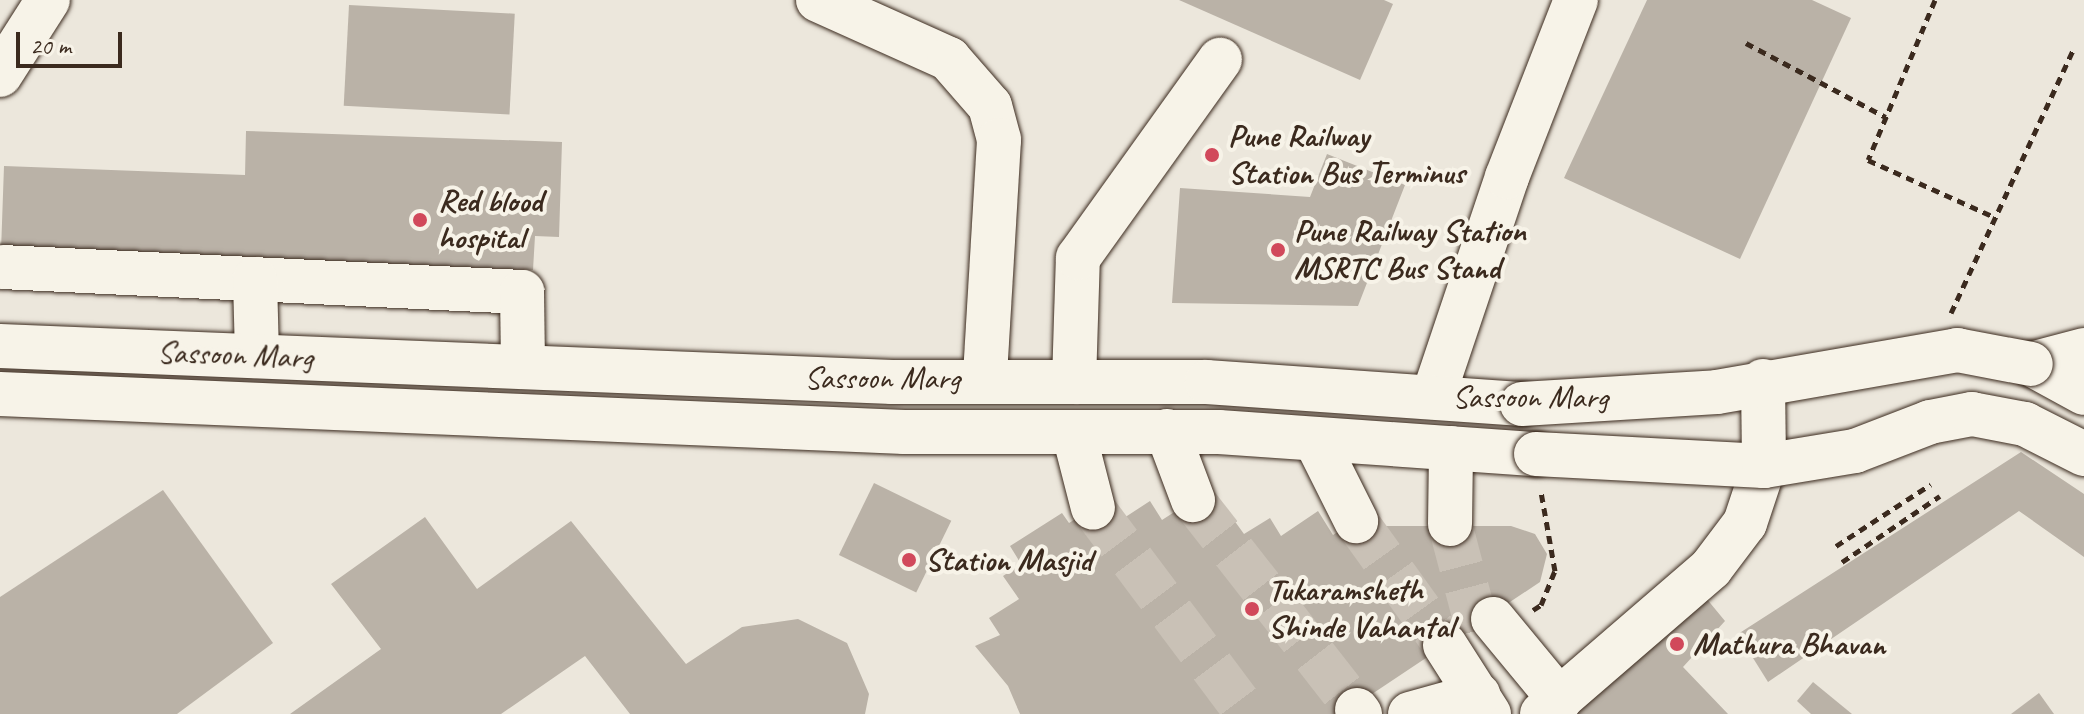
<!DOCTYPE html>
<html>
<head>
<meta charset="utf-8">
<style>
  body { margin:0 }
  #map { position:relative; width:2084px; height:714px; overflow:hidden; background:#ece7dc; font-family:Caveat,sans-serif }
  div>[style] { position:absolute }
  .building>* { inset:0; background:#bab2a7; transform-origin:0 0 }
  .minor-tunnel>* { height:44px; margin-top:-22px; transform-origin:0; background:repeating-linear-gradient(90deg,#c9c1b6 0 44px,transparent 0 66px) }
  .path>* { height:5px; margin-top:-2.5px; transform-origin:0; background:repeating-linear-gradient(90deg,#3b2a1e 0 8px,transparent 0 14px) }
  .roads { filter:drop-shadow(0 0 2px #3b2a1e) drop-shadow(0 0 2px #3b2a1e) }
  .minor>* { height:44px; margin:-22px; padding:0 22px; transform-origin:22px; border-radius:22px; background:#f7f3e8 }
  .major>* { height:44px; margin:-22px; padding:0 22px; transform-origin:22px; border-radius:22px; background:#f7f3e8 }
  .bridges { filter:drop-shadow(0 0 2px #3b2a1e) drop-shadow(0 0 2px #3b2a1e) }
  .major-bridge>* { height:44px; margin:-22px; padding:0 22px; transform-origin:22px; border-radius:22px; background:#f7f3e8 }
  .dots>* { width:22px; height:22px; translate:-50% -50%; box-sizing:border-box; border:4px solid #f7f3e8; border-radius:50% }
  span { translate:-50% -50%; white-space:nowrap; text-align:center; line-height:1.15; -webkit-text-stroke:8px #f7f3e8; paint-order:stroke }
  .poi-label { font-size:32px; color:#3b2a1e; font-weight:700 }
  .left { translate:0 -50%; text-align:left }
  .street-label { font-size:32px; color:#3b2a1e }
  .scale { position:absolute; left:16px; top:32px; width:106px; height:36px; box-sizing:border-box; border:4px solid #3b2a1e; border-top:0; padding-left:10px; font-size:24px; line-height:28px; white-space:nowrap; color:#3b2a1e; -webkit-text-stroke:6px #f7f3e8; paint-order:stroke }
</style>
</head>
<body>
<div id="map">
  <div class="building">
    <i style="clip-path:polygon(1179px 0,1384px 0,1393px 4px,1360px 80px)"></i>
    <i style="clip-path:polygon(1647px 0,1812px 0,1851px 18px,1740px 259px,1564px 178px)"></i>
    <i style="left:349px;top:5px;width:166px;height:101px;rotate:3deg"></i>
    <i style="clip-path:polygon(246px 131px,562px 142px,559px 237px,535px 236px,533px 270px,1px 251px,4px 166px,245px 175px)"></i>
    <i style="clip-path:polygon(1327px 154px,1405px 185px,1358px 306px,1172px 303px,1180px 188px,1310px 197px)"></i>
    <i style="clip-path:polygon(2021px 452px,2084px 494px,2084px 557px,2019px 511px,1768px 682px,1738px 634px)"></i>
    <i style="left:874px;top:483px;width:86px;height:80px;rotate:26deg"></i>
    <i style="clip-path:polygon(163px 490px,273px 643px,177px 714px,0 714px,0 597px)"></i>
    <i style="clip-path:polygon(1193px 500px,1211px 529px,1231px 516px,1244px 534px,1270px 518px,1281px 536px,1318px 511px,1333px 535px,1369px 512px,1378px 526px,1511px 526px,1535px 534px,1547px 554px,1540px 582px,1342px 714px,1020px 714px,1008px 686px,975px 646px,1000px 635px,989px 618px,1019px 599px,1003px 576px,1021px 564px,1010px 546px,1062px 513px,1069px 523px,1093px 508px,1107px 529px,1150px 501px,1162px 520px)"></i>
    <i style="clip-path:polygon(425px 517px,477px 589px,571px 521px,686px 664px,742px 627px,798px 619px,847px 643px,869px 694px,865px 714px,630px 714px,585px 656px,501px 714px,290px 714px,381px 649px,331px 584px)"></i>
    <i style="clip-path:polygon(1706px 598px,1725px 621px,1683px 667px,1728px 714px,1566px 714px)"></i>
    <i style="clip-path:polygon(1813px 682px,1852px 714px,1811px 714px,1797px 701px)"></i>
    <i style="clip-path:polygon(2039px 693px,2054px 714px,2011px 714px)"></i>
  </div>
  <div class="minor-tunnel">
    <i style="left:1193px;top:500px;width:266px;rotate:52deg"></i>
    <i style="left:1093px;top:508px;width:257px;rotate:53.2deg"></i>
    <i style="left:1356px;top:521px;width:153px;rotate:54.3deg"></i>
    <i style="left:1450px;top:524px;width:111px;rotate:75.3deg"></i>
  </div>
  <div class="path">
    <i style="left:1935px;top:0;width:173px;rotate:112.7deg"></i>
    <i style="left:1868px;top:160px;width:138px;rotate:24.3deg"></i>
    <i style="left:1746px;top:43px;width:158px;rotate:27.9deg"></i>
    <i style="left:1951px;top:313px;width:290px;rotate:-65.1deg"></i>
    <i style="left:1836px;top:546px;width:113px;rotate:-33.1deg"></i>
    <i style="left:1842px;top:562px;width:118px;rotate:-34deg"></i>
    <i style="left:1533px;top:610px;width:9px;rotate:-32deg"></i>
    <i style="left:1541px;top:605px;width:37px;rotate:-68deg"></i>
    <i style="left:1555px;top:571px;width:80px;rotate:-100deg"></i>
  </div>
  <div class="roads">
    <div class="minor">
      <i style="left:818px;top:0;width:144px;rotate:24.2deg"></i>
      <i style="left:949px;top:59px;width:62px;rotate:48.9deg"></i>
      <i style="left:990px;top:106px;width:35px;rotate:75deg"></i>
      <i style="left:999px;top:140px;width:238px;rotate:93.4deg"></i>
      <i style="left:0;top:75px;width:89px;rotate:-57.4deg"></i>
      <i style="left:2px;top:267px;width:521px;rotate:2.75deg"></i>
      <i style="left:522px;top:292px;width:75px;rotate:89.2deg"></i>
      <i style="left:255px;top:279px;width:77px;rotate:88.5deg"></i>
      <i style="left:2031px;top:364px;width:55px;rotate:-14.8deg"></i>
      <i style="left:1074px;top:382px;width:124px;rotate:-88.2deg"></i>
      <i style="left:1078px;top:258px;width:244px;rotate:-54.4deg"></i>
      <i style="left:1433px;top:397px;width:232px;rotate:-71.4deg"></i>
      <i style="left:1507px;top:177px;width:190px;rotate:-68.7deg"></i>
      <i style="left:1167px;top:431px;width:74px;rotate:69.4deg"></i>
      <i style="left:1074px;top:434px;width:76px;rotate:75.6deg"></i>
      <i style="left:1315px;top:439px;width:92px;rotate:63.4deg"></i>
      <i style="left:1450px;top:524px;width:76px;rotate:-89.2deg"></i>
      <i style="left:1493px;top:619px;width:105px;rotate:50.4deg"></i>
      <i style="left:1445px;top:645px;width:82px;rotate:57.5deg"></i>
      <i style="left:1357px;top:710px;width:5px;rotate:53deg"></i>
      <i style="left:1410px;top:714px;width:71px;rotate:-15.6deg"></i>
    </div>
    <div class="major">
      <i style="left:0;top:346px;width:893px;rotate:2.31deg"></i>
      <i style="left:892px;top:382px;width:315px"></i>
      <i style="left:1207px;top:382px;width:316px;rotate:4deg"></i>
      <i style="left:2031px;top:364px;width:60px;rotate:28.7deg"></i>
      <i style="left:0;top:394px;width:905px;rotate:2.41deg"></i>
      <i style="left:904px;top:432px;width:315px"></i>
      <i style="left:1219px;top:432px;width:318px;rotate:4deg"></i>
      <i style="left:1542px;top:714px;width:223px;rotate:-40.8deg"></i>
      <i style="left:1711px;top:568px;width:56px;rotate:-52.9deg"></i>
      <i style="left:1745px;top:523px;width:60px;rotate:-71.6deg"></i>
    </div>
  </div>
  <div class="bridges">
    <div class="major-bridge">
      <i style="left:1763px;top:381px;width:85px;rotate:89.3deg"></i>
      <i style="left:1522px;top:404px;width:195px;rotate:-3.5deg"></i>
      <i style="left:1717px;top:392px;width:244px;rotate:-9.9deg"></i>
      <i style="left:1957px;top:350px;width:75px;rotate:10.7deg"></i>
      <i style="left:1536px;top:454px;width:228px;rotate:3deg"></i>
      <i style="left:1764px;top:466px;width:92px;rotate:-9.4deg"></i>
      <i style="left:1855px;top:451px;width:80px;rotate:-21.1deg"></i>
      <i style="left:1930px;top:422px;width:43px;rotate:-10.8deg"></i>
      <i style="left:1972px;top:414px;width:54px;rotate:10.7deg"></i>
      <i style="left:2025px;top:424px;width:66px;rotate:27deg"></i>
    </div>
  </div>
  <div class="dots">
    <i style="left:1212px;top:155px;background:#d1495b"></i>
    <i style="left:420px;top:220px;background:#d1495b"></i>
    <i style="left:1278px;top:250px;background:#d1495b"></i>
    <i style="left:909px;top:560px;background:#d1495b"></i>
    <i style="left:1252px;top:609px;background:#d1495b"></i>
    <i style="left:1677px;top:644px;background:#d1495b"></i>
  </div>
  <div class="poi-label">
    <span class="left" style="left:1228px;top:155px">Pune Railway<br>Station Bus Terminus</span>
    <span class="left" style="left:438px;top:220px">Red blood<br>hospital</span>
    <span class="left" style="left:1294px;top:250px">Pune Railway Station<br>MSRTC Bus Stand</span>
    <span class="left" style="left:925px;top:560px">Station Masjid</span>
    <span class="left" style="left:1268px;top:609px">Tukaramsheth<br>Shinde Vahantal</span>
    <span class="left" style="left:1693px;top:644px">Mathura Bhavan</span>
  </div>
  <div class="street-label">
    <span style="left:235px;top:355px;rotate:2deg">Sassoon Marg</span>
    <span style="left:882px;top:378px">Sassoon Marg</span>
    <span style="left:1530px;top:397px">Sassoon Marg</span>
  </div>
  <div class="scale">20 m</div>
</div>
</body>
</html>
